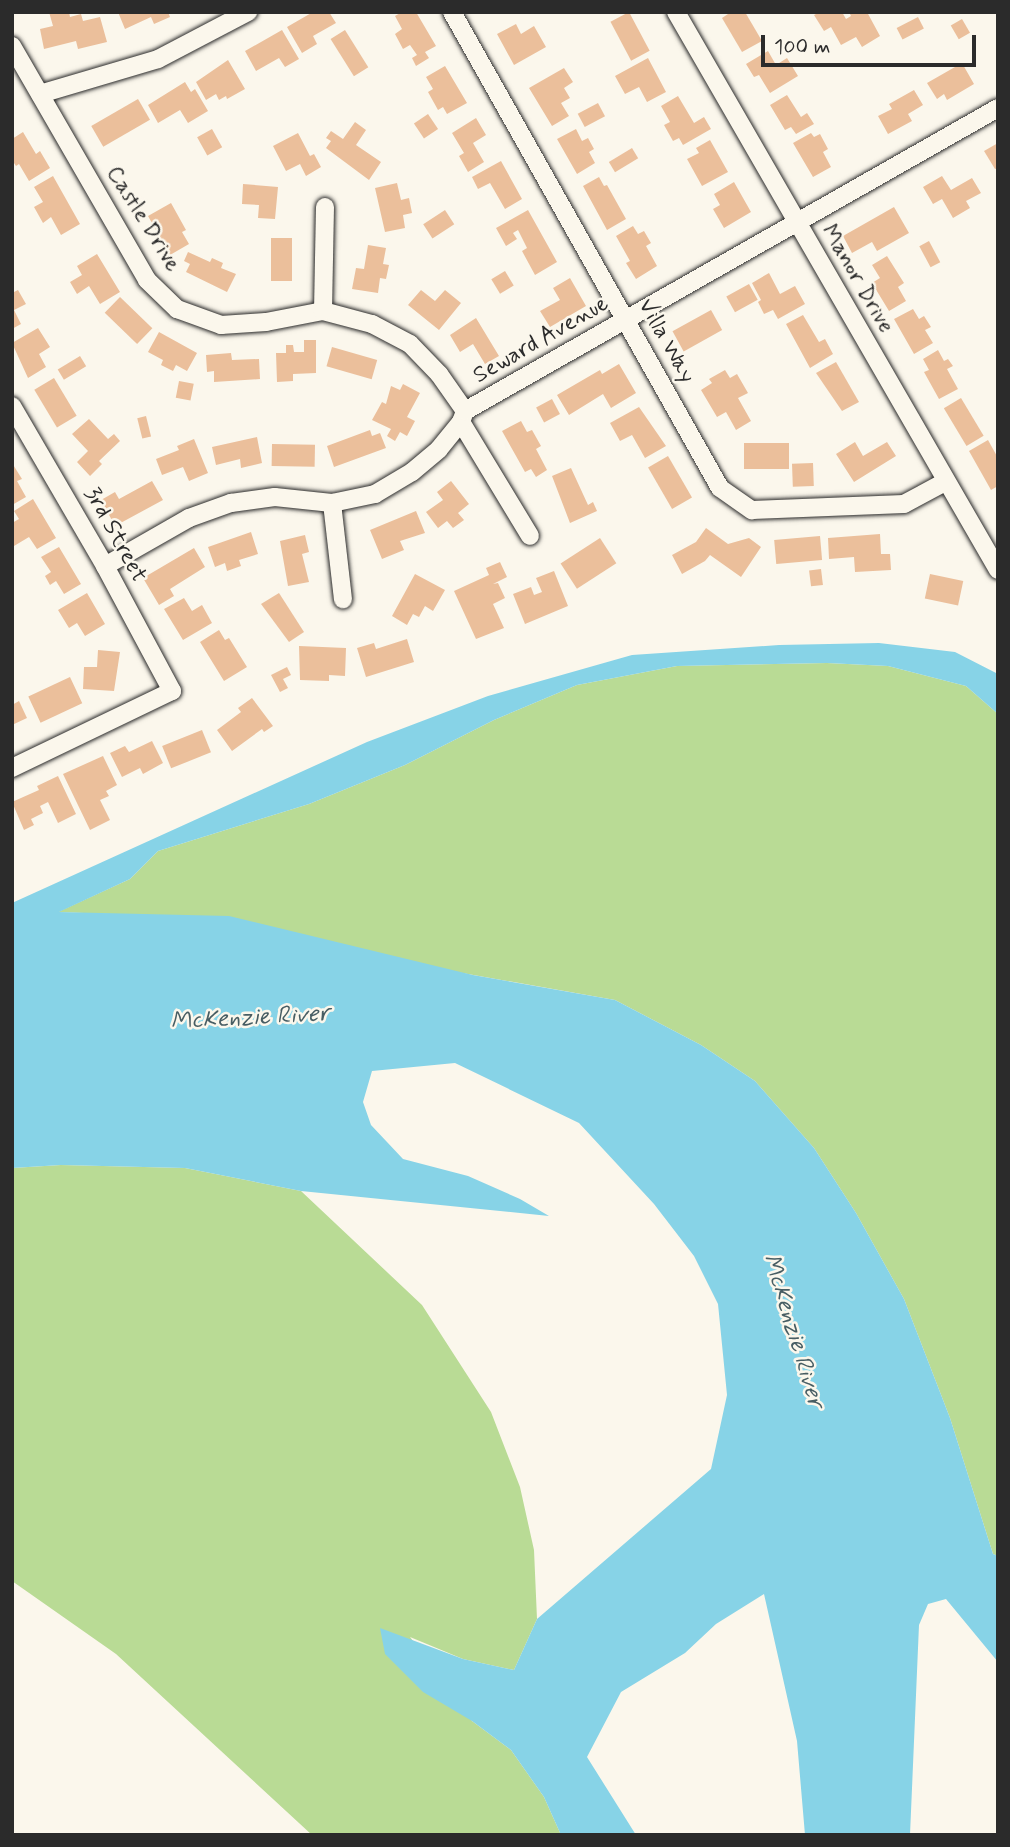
<!DOCTYPE html>
<html>
<head>
<meta charset="utf-8">
<style>
  body { margin:0 }
  #map { position:relative; width:1010px; height:1847px; overflow:hidden; background:#fbf7ec; font-family:Mynerve,sans-serif }
  div>[style] { position:absolute }
  .green>* { inset:0; background:#b9db95 }
  .water>* { inset:0; background:#87d3e7 }
  .building>* { inset:0; background:#ebbf9b; transform-origin:0 0 }
  .roads { filter:drop-shadow(0 0 2px #2b2b2b) drop-shadow(0 0 2px #2b2b2b) }
  .minor>* { height:18px; margin:-9px; padding:0 9px; transform-origin:9px; border-radius:9px; background:#fbf7ec }
  span { translate:-50% -50%; white-space:nowrap; text-align:center; line-height:1.15; -webkit-text-stroke:5px #fbf7ec; paint-order:stroke }
  .street-label { font-size:23px; color:#2b2b2b }
  .water-label { font-size:24px; color:#475d63; font-style:italic }
  .frame { position:absolute; inset:0; border:14px solid #2b2b2b; pointer-events:none }
  .scale { position:absolute; left:761px; top:35px; width:215px; height:32px; box-sizing:border-box; border:4px solid #2b2b2b; border-top:0; padding-left:9px; font-size:21px; line-height:24px; white-space:nowrap; color:#2b2b2b; -webkit-text-stroke:5px #fbf7ec; paint-order:stroke }
</style>
</head>
<body>
<div id="map">
  <div class="green">
    <i style="clip-path:polygon(827px 663px,888px 666px,966px 686px,998px 714px,998px 1556px,993px 1554px,950px 1418px,904px 1299px,856px 1213px,814px 1148px,755px 1081px,701px 1045px,615px 1000px,135px 915px,58px 912px,130px 879px,158px 851px,309px 804px,405px 765px,494px 720px,577px 685px,677px 666px)"></i>
    <i style="clip-path:polygon(61px 1165px,185px 1168px,301px 1191px,422px 1305px,491px 1412px,520px 1487px,534px 1550px,537px 1619px,514px 1670px,463px 1659px,410px 1637px,472px 1721px,511px 1750px,544px 1797px,561px 1835px,312px 1835px,116px 1654px,12px 1581px,12px 1168px)"></i>
  </div>
  <div class="water">
    <i style="clip-path:polygon(879px 643px,955px 652px,998px 674px,998px 714px,966px 686px,888px 666px,827px 663px,677px 666px,577px 685px,494px 720px,405px 765px,309px 804px,158px 851px,130px 879px,59px 912px,229px 916px,473px 975px,615px 1000px,701px 1045px,755px 1081px,814px 1148px,856px 1213px,904px 1299px,950px 1418px,993px 1554px,998px 1556px,998px 1662px,946px 1599px,928px 1604px,919px 1625px,910px 1835px,805px 1835px,797px 1741px,764px 1594px,716px 1624px,685px 1653px,621px 1692px,587px 1757px,636px 1835px,561px 1835px,544px 1797px,511px 1750px,472px 1721px,423px 1692px,385px 1654px,380px 1628px,463px 1659px,514px 1670px,537px 1619px,711px 1469px,727px 1395px,718px 1304px,694px 1256px,654px 1204px,579px 1123px,455px 1063px,372px 1071px,363px 1102px,371px 1125px,403px 1159px,468px 1176px,520px 1199px,549px 1216px,301px 1191px,185px 1168px,61px 1165px,12px 1168px,12px 903px,367px 742px,488px 696px,632px 655px,779px 645px)"></i>
  </div>
  <div class="building">
    <i style="clip-path:polygon(49px 12px,69px 12px,70px 17px,81px 14px,83px 21px,100px 17px,107px 42px,78px 49px,76px 41px,44px 49px,40px 29px,53px 26px)"></i>
    <i style="clip-path:polygon(118px 12px,168px 12px,170px 17px,154px 24px,151px 17px,125px 29px)"></i>
    <i style="clip-path:polygon(313px 12px,329px 12px,336px 23px,313px 36px,317px 44px,302px 53px,287px 27px)"></i>
    <i style="clip-path:polygon(402px 12px,416px 12px,436px 46px,425px 52px,429px 58px,416px 66px,412px 58px,417px 55px,410px 45px,403px 49px,395px 34px,402px 29px,395px 16px)"></i>
    <i style="left:629px;top:12px;width:44px;height:21px;rotate:62deg"></i>
    <i style="clip-path:polygon(731px 12px,745px 12px,762px 41px,742px 52px,722px 18px)"></i>
    <i style="clip-path:polygon(820px 12px,842px 12px,846px 19px,851px 16px,849px 12px,867px 12px,880px 36px,862px 47px,856px 37px,841px 45px,831px 27px,824px 31px,814px 15px)"></i>
    <i style="left:918px;top:17px;width:13px;height:24px;rotate:63deg"></i>
    <i style="left:962px;top:19px;width:16px;height:13px;rotate:60deg"></i>
    <i style="clip-path:polygon(516px 24px,521px 34px,534px 26px,546px 47px,514px 65px,497px 34px)"></i>
    <i style="clip-path:polygon(282px 30px,299px 59px,285px 67px,279px 58px,256px 71px,245px 51px)"></i>
    <i style="left:345px;top:30px;width:44px;height:17px;rotate:58deg"></i>
    <i style="clip-path:polygon(768px 51px,776px 65px,787px 58px,798px 76px,770px 93px,759px 75px,754px 77px,746px 64px)"></i>
    <i style="clip-path:polygon(648px 58px,666px 92px,647px 102px,639px 87px,625px 94px,615px 76px)"></i>
    <i style="clip-path:polygon(228px 60px,245px 89px,227px 99px,226px 96px,219px 100px,216px 94px,206px 100px,196px 82px)"></i>
    <i style="clip-path:polygon(962px 63px,974px 84px,947px 100px,944px 94px,937px 99px,927px 83px)"></i>
    <i style="clip-path:polygon(445px 66px,467px 103px,447px 114px,443px 107px,438px 110px,428px 92px,433px 89px,426px 77px)"></i>
    <i style="clip-path:polygon(564px 68px,573px 82px,564px 88px,570px 98px,561px 103px,569px 116px,552px 126px,529px 88px)"></i>
    <i style="clip-path:polygon(185px 82px,191px 92px,195px 89px,208px 111px,188px 123px,180px 110px,158px 123px,148px 105px)"></i>
    <i style="clip-path:polygon(914px 90px,923px 105px,908px 114px,912px 121px,888px 134px,878px 116px,892px 109px,889px 104px)"></i>
    <i style="clip-path:polygon(787px 95px,801px 117px,807px 113px,814px 124px,796px 134px,791px 127px,785px 130px,770px 105px)"></i>
    <i style="clip-path:polygon(678px 96px,694px 123px,704px 117px,711px 129px,683px 145px,679px 138px,673px 141px,664px 125px,670px 122px,661px 106px)"></i>
    <i style="left:138px;top:99px;width:24px;height:54px;rotate:60deg"></i>
    <i style="left:598px;top:103px;width:15px;height:23px;rotate:62deg"></i>
    <i style="left:428px;top:114px;width:18px;height:17px;rotate:56deg"></i>
    <i style="clip-path:polygon(476px 118px,486px 135px,473px 143px,484px 162px,468px 172px,459px 156px,464px 153px,452px 133px)"></i>
    <i style="clip-path:polygon(355px 122px,366px 130px,356px 145px,381px 162px,369px 180px,326px 148px,331px 141px,326px 138px,331px 131px,343px 139px)"></i>
    <i style="left:212px;top:129px;width:21px;height:17px;rotate:61deg"></i>
    <i style="clip-path:polygon(576px 129px,582px 141px,588px 138px,594px 149px,589px 152px,595px 163px,577px 174px,557px 139px)"></i>
    <i style="clip-path:polygon(23px 132px,36px 154px,40px 151px,50px 168px,29px 181px,19px 164px,16px 166px,12px 160px,12px 139px)"></i>
    <i style="clip-path:polygon(298px 133px,310px 156px,314px 154px,321px 167px,306px 176px,300px 164px,286px 171px,273px 146px)"></i>
    <i style="clip-path:polygon(811px 133px,814px 137px,820px 134px,828px 149px,823px 152px,831px 167px,813px 177px,793px 143px)"></i>
    <i style="clip-path:polygon(710px 140px,728px 172px,702px 186px,687px 159px,699px 153px,696px 148px)"></i>
    <i style="clip-path:polygon(998px 143px,998px 168px,995px 169px,984px 151px)"></i>
    <i style="left:632px;top:148px;width:12px;height:27px;rotate:59deg"></i>
    <i style="clip-path:polygon(501px 161px,522px 199px,505px 209px,490px 183px,478px 189px,472px 177px)"></i>
    <i style="clip-path:polygon(53px 176px,80px 224px,61px 235px,51px 217px,43px 223px,34px 207px,43px 202px,34px 187px)"></i>
    <i style="clip-path:polygon(942px 176px,951px 190px,972px 178px,981px 193px,966px 201px,970px 208px,953px 218px,942px 199px,933px 204px,923px 187px)"></i>
    <i style="clip-path:polygon(599px 177px,604px 186px,607px 185px,626px 219px,607px 230px,583px 186px)"></i>
    <i style="clip-path:polygon(734px 182px,751px 212px,724px 228px,713px 209px,720px 205px,714px 194px)"></i>
    <i style="clip-path:polygon(397px 183px,401px 200px,409px 198px,412px 213px,403px 215px,405px 228px,385px 232px,375px 188px)"></i>
    <i style="clip-path:polygon(243px 184px,278px 187px,275px 219px,258px 218px,259px 205px,242px 204px)"></i>
    <i style="clip-path:polygon(171px 203px,186px 230px,182px 232px,189px 244px,170px 255px,148px 216px)"></i>
    <i style="clip-path:polygon(894px 207px,909px 233px,877px 251px,872px 242px,852px 253px,843px 236px)"></i>
    <i style="left:445px;top:210px;width:17px;height:26px;rotate:57deg"></i>
    <i style="clip-path:polygon(528px 210px,557px 262px,535px 275px,522px 251px,527px 248px,518px 230px,513px 233px,517px 239px,506px 246px,496px 228px)"></i>
    <i style="clip-path:polygon(633px 226px,638px 234px,644px 231px,651px 243px,646px 246px,657px 266px,636px 279px,626px 263px,630px 261px,616px 236px)"></i>
    <i style="left:292px;top:238px;width:43px;height:21px;rotate:90deg"></i>
    <i style="left:929px;top:241px;width:24px;height:11px;rotate:62deg"></i>
    <i style="clip-path:polygon(368px 245px,386px 248px,383px 264px,389px 265px,386px 279px,380px 278px,378px 293px,352px 289px,356px 268px,364px 269px)"></i>
    <i style="clip-path:polygon(188px 252px,210px 262px,212px 258px,223px 263px,221px 268px,236px 274px,227px 292px,186px 272px,190px 264px,184px 261px)"></i>
    <i style="clip-path:polygon(97px 254px,120px 292px,100px 304px,89px 286px,77px 294px,70px 282px,82px 275px,77px 266px)"></i>
    <i style="clip-path:polygon(887px 256px,904px 283px,898px 287px,906px 301px,889px 311px,872px 283px,880px 278px,872px 265px)"></i>
    <i style="left:505px;top:271px;width:17px;height:16px;rotate:59deg"></i>
    <i style="clip-path:polygon(769px 273px,780px 294px,795px 286px,805px 304px,778px 319px,773px 310px,764px 314px,758px 302px,761px 300px,752px 283px)"></i>
    <i style="clip-path:polygon(570px 278px,586px 306px,550px 327px,540px 311px,560px 300px,553px 288px)"></i>
    <i style="left:749px;top:284px;width:18px;height:26px;rotate:61deg"></i>
    <i style="clip-path:polygon(18px 290px,26px 304px,14px 310px,21px 324px,12px 329px,12px 293px)"></i>
    <i style="clip-path:polygon(421px 290px,435px 301px,445px 290px,461px 303px,439px 330px,408px 305px)"></i>
    <i style="left:120px;top:297px;width:45px;height:22px;rotate:44deg"></i>
    <i style="clip-path:polygon(913px 309px,919px 319px,924px 316px,931px 327px,925px 330px,933px 343px,914px 354px,894px 319px)"></i>
    <i style="left:711px;top:310px;width:23px;height:44px;rotate:61deg"></i>
    <i style="clip-path:polygon(803px 315px,819px 342px,825px 339px,833px 354px,810px 368px,786px 324px)"></i>
    <i style="clip-path:polygon(476px 318px,499px 356px,485px 364px,473px 344px,460px 352px,450px 335px)"></i>
    <i style="clip-path:polygon(38px 328px,50px 347px,39px 354px,46px 367px,28px 378px,12px 343px)"></i>
    <i style="clip-path:polygon(159px 332px,197px 353px,187px 371px,176px 365px,173px 371px,161px 365px,163px 360px,148px 352px)"></i>
    <i style="clip-path:polygon(304px 340px,316px 340px,316px 373px,293px 374px,293px 381px,277px 382px,276px 353px,286px 353px,286px 345px,293px 345px,294px 352px,304px 352px)"></i>
    <i style="left:332px;top:347px;width:47px;height:20px;rotate:16deg"></i>
    <i style="clip-path:polygon(938px 350px,944px 361px,948px 359px,953px 366px,947px 369px,958px 389px,939px 399px,924px 372px,929px 370px,923px 359px)"></i>
    <i style="clip-path:polygon(231px 353px,232px 360px,259px 359px,260px 379px,214px 382px,214px 371px,207px 372px,206px 355px)"></i>
    <i style="left:80px;top:356px;width:12px;height:26px;rotate:59deg"></i>
    <i style="clip-path:polygon(836px 362px,859px 402px,842px 411px,816px 373px)"></i>
    <i style="clip-path:polygon(619px 364px,636px 393px,611px 408px,603px 394px,569px 415px,557px 395px,600px 370px,602px 374px)"></i>
    <i style="clip-path:polygon(725px 370px,730px 378px,737px 374px,748px 393px,738px 398px,751px 421px,736px 430px,726px 412px,717px 417px,701px 390px,712px 383px,709px 379px)"></i>
    <i style="left:54px;top:378px;width:44px;height:23px;rotate:59deg"></i>
    <i style="left:179px;top:381px;width:15px;height:17px;rotate:11deg"></i>
    <i style="clip-path:polygon(403px 384px,420px 393px,407px 417px,415px 421px,407px 436px,400px 432px,395px 441px,387px 436px,391px 429px,372px 420px,382px 402px,386px 404px,391px 386px,400px 390px)"></i>
    <i style="left:961px;top:398px;width:44px;height:20px;rotate:59deg"></i>
    <i style="left:552px;top:399px;width:17px;height:18px;rotate:62deg"></i>
    <i style="clip-path:polygon(639px 407px,666px 446px,645px 458px,632px 435px,620px 441px,610px 423px)"></i>
    <i style="left:146px;top:416px;width:21px;height:9px;rotate:76deg"></i>
    <i style="clip-path:polygon(89px 419px,108px 439px,114px 434px,120px 441px,99px 461px,102px 464px,90px 476px,77px 462px,88px 451px,72px 434px)"></i>
    <i style="clip-path:polygon(521px 421px,527px 432px,532px 430px,541px 446px,536px 449px,547px 470px,536px 477px,531px 469px,525px 472px,502px 431px)"></i>
    <i style="clip-path:polygon(370px 430px,372px 436px,380px 433px,386px 448px,334px 467px,327px 446px)"></i>
    <i style="clip-path:polygon(257px 437px,262px 463px,241px 468px,240px 459px,216px 465px,212px 447px)"></i>
    <i style="clip-path:polygon(194px 439px,208px 473px,189px 481px,183px 467px,162px 475px,156px 459px,179px 450px,177px 446px)"></i>
    <i style="clip-path:polygon(988px 440px,998px 458px,998px 486px,991px 490px,969px 451px)"></i>
    <i style="clip-path:polygon(855px 442px,863px 456px,887px 442px,896px 456px,854px 482px,836px 454px)"></i>
    <i style="left:744px;top:443px;width:45px;height:26px"></i>
    <i style="left:272px;top:444px;width:43px;height:22px;rotate:1deg"></i>
    <i style="left:668px;top:456px;width:48px;height:23px;rotate:60deg"></i>
    <i style="clip-path:polygon(12px 463px,22px 479px,17px 481px,26px 497px,12px 505px)"></i>
    <i style="left:813px;top:463px;width:23px;height:21px;rotate:88deg"></i>
    <i style="clip-path:polygon(571px 468px,588px 505px,593px 502px,597px 511px,570px 523px,552px 476px)"></i>
    <i style="clip-path:polygon(152px 481px,163px 500px,115px 526px,101px 500px,115px 492px,119px 499px)"></i>
    <i style="clip-path:polygon(451px 481px,469px 504px,458px 513px,464px 520px,453px 528px,447px 521px,438px 528px,426px 512px,443px 500px,437px 492px)"></i>
    <i style="clip-path:polygon(33px 499px,56px 538px,37px 549px,29px 537px,14px 546px,12px 523px,19px 519px,14px 511px)"></i>
    <i style="clip-path:polygon(416px 511px,425px 533px,400px 541px,404px 550px,382px 559px,370px 530px)"></i>
    <i style="clip-path:polygon(706px 528px,728px 544px,749px 538px,761px 547px,741px 577px,710px 555px,705px 561px,682px 574px,672px 555px,696px 542px)"></i>
    <i style="clip-path:polygon(251px 532px,258px 554px,239px 560px,241px 566px,227px 571px,225px 563px,215px 567px,208px 547px)"></i>
    <i style="clip-path:polygon(880px 534px,881px 554px,890px 554px,891px 570px,855px 572px,854px 557px,829px 559px,828px 538px)"></i>
    <i style="clip-path:polygon(305px 535px,309px 552px,302px 554px,309px 582px,288px 586px,280px 541px)"></i>
    <i style="left:820px;top:536px;width:24px;height:46px;rotate:85deg"></i>
    <i style="left:600px;top:538px;width:30px;height:47px;rotate:57deg"></i>
    <i style="clip-path:polygon(59px 547px,81px 584px,64px 594px,56px 581px,50px 585px,45px 576px,51px 572px,41px 557px)"></i>
    <i style="clip-path:polygon(194px 548px,205px 567px,170px 589px,174px 596px,159px 605px,143px 578px)"></i>
    <i style="clip-path:polygon(500px 562px,507px 577px,493px 584px,498px 583px,505px 598px,493px 604px,504px 628px,476px 639px,454px 591px,489px 575px,486px 568px)"></i>
    <i style="left:821px;top:569px;width:16px;height:12px;rotate:83deg"></i>
    <i style="clip-path:polygon(554px 571px,568px 606px,525px 624px,513px 594px,531px 587px,534px 595px,542px 592px,536px 578px)"></i>
    <i style="clip-path:polygon(415px 574px,445px 590px,433px 611px,425px 606px,419px 617px,413px 614px,407px 625px,392px 616px)"></i>
    <i style="left:930px;top:574px;width:34px;height:25px;rotate:12deg"></i>
    <i style="clip-path:polygon(87px 593px,105px 624px,85px 636px,77px 623px,69px 628px,58px 610px)"></i>
    <i style="clip-path:polygon(279px 593px,304px 632px,289px 642px,261px 604px)"></i>
    <i style="clip-path:polygon(184px 598px,192px 611px,202px 605px,212px 623px,183px 640px,164px 609px)"></i>
    <i style="clip-path:polygon(219px 630px,225px 640px,229px 638px,247px 667px,224px 681px,200px 642px)"></i>
    <i style="clip-path:polygon(407px 639px,414px 662px,366px 677px,357px 648px,374px 643px,376px 649px)"></i>
    <i style="clip-path:polygon(299px 646px,346px 648px,345px 676px,329px 675px,329px 681px,300px 680px)"></i>
    <i style="clip-path:polygon(98px 650px,120px 652px,114px 691px,83px 689px,84px 667px,97px 667px)"></i>
    <i style="clip-path:polygon(287px 667px,291px 675px,283px 679px,288px 688px,280px 692px,271px 675px)"></i>
    <i style="left:70px;top:677px;width:29px;height:46px;rotate:65deg"></i>
    <i style="clip-path:polygon(252px 698px,273px 726px,264px 732px,262px 729px,232px 751px,217px 730px,241px 712px,238px 708px)"></i>
    <i style="clip-path:polygon(19px 701px,27px 718px,12px 725px,12px 705px)"></i>
    <i style="left:202px;top:730px;width:24px;height:43px;rotate:68deg"></i>
    <i style="clip-path:polygon(152px 741px,163px 763px,143px 774px,140px 768px,122px 777px,110px 753px,125px 746px,129px 752px)"></i>
    <i style="clip-path:polygon(103px 756px,117px 785px,106px 791px,109px 796px,100px 800px,110px 820px,90px 830px,63px 774px)"></i>
    <i style="clip-path:polygon(58px 776px,76px 814px,58px 823px,48px 802px,40px 806px,43px 813px,31px 819px,34px 825px,24px 830px,12px 802px,39px 790px,37px 786px)"></i>
  </div>
  <div class="roads">
    <div class="minor">
      <i style="left:452px;top:12px;width:546px;rotate:60.62deg"></i>
      <i style="left:720px;top:488px;width:39px;rotate:35deg"></i>
      <i style="left:752px;top:510px;width:152px;rotate:-2.3deg"></i>
      <i style="left:904px;top:504px;width:47px;rotate:-28.2deg"></i>
      <i style="left:676px;top:12px;width:644px;rotate:60.01deg"></i>
      <i style="left:12px;top:46px;width:270px;rotate:60deg"></i>
      <i style="left:147px;top:280px;width:42px;rotate:44deg"></i>
      <i style="left:177px;top:309px;width:47px;rotate:20deg"></i>
      <i style="left:221px;top:325px;width:45px;rotate:-3.8deg"></i>
      <i style="left:266px;top:322px;width:58px;rotate:-10.9deg"></i>
      <i style="left:323px;top:311px;width:51px;rotate:14.9deg"></i>
      <i style="left:372px;top:324px;width:43px;rotate:27.8deg"></i>
      <i style="left:410px;top:344px;width:42px;rotate:46deg"></i>
      <i style="left:439px;top:374px;width:45px;rotate:54.9deg"></i>
      <i style="left:40px;top:94px;width:123px;rotate:-16.5deg"></i>
      <i style="left:158px;top:59px;width:102px;rotate:-27.6deg"></i>
      <i style="left:323px;top:311px;width:104px;rotate:-88.9deg"></i>
      <i style="left:12px;top:406px;width:185px;rotate:59.8deg"></i>
      <i style="left:105px;top:566px;width:142px;rotate:61.8deg"></i>
      <i style="left:172px;top:691px;width:178px;rotate:154.3deg"></i>
      <i style="left:461px;top:422px;width:133px;rotate:58.8deg"></i>
      <i style="left:332px;top:503px;width:97px;rotate:83.5deg"></i>
      <i style="left:105px;top:566px;width:97px;rotate:-29.7deg"></i>
      <i style="left:189px;top:518px;width:45px;rotate:-19.7deg"></i>
      <i style="left:231px;top:503px;width:44px;rotate:-7.8deg"></i>
      <i style="left:275px;top:497px;width:57px;rotate:6deg"></i>
      <i style="left:332px;top:503px;width:44px;rotate:-11.8deg"></i>
      <i style="left:375px;top:494px;width:43px;rotate:-30.7deg"></i>
      <i style="left:412px;top:472px;width:35px;rotate:-40deg"></i>
      <i style="left:439px;top:449px;width:35px;rotate:-51deg"></i>
      <i style="left:461px;top:422px;width:12px;rotate:-70deg"></i>
      <i style="left:465px;top:411px;width:613px;rotate:-29.62deg"></i>
    </div>
  </div>
  <div class="street-label">
    <span style="left:143px;top:219px;rotate:58deg">Castle Drive</span>
    <span style="left:857px;top:279px;rotate:60deg">Manor Drive</span>
    <span style="left:541px;top:340px;rotate:-30deg">Seward Avenue</span>
    <span style="left:666px;top:341px;rotate:61deg">Villa Way</span>
    <span style="left:115px;top:535px;rotate:61deg">3rd Street</span>
  </div>
  <div class="water-label">
    <span style="left:250px;top:1018px;rotate:-3deg">McKenzie River</span>
    <span style="left:793px;top:1331px;rotate:73deg">McKenzie River</span>
  </div>
  <div class="frame"></div>
  <div class="scale">100 m</div>
</div>
</body>
</html>
